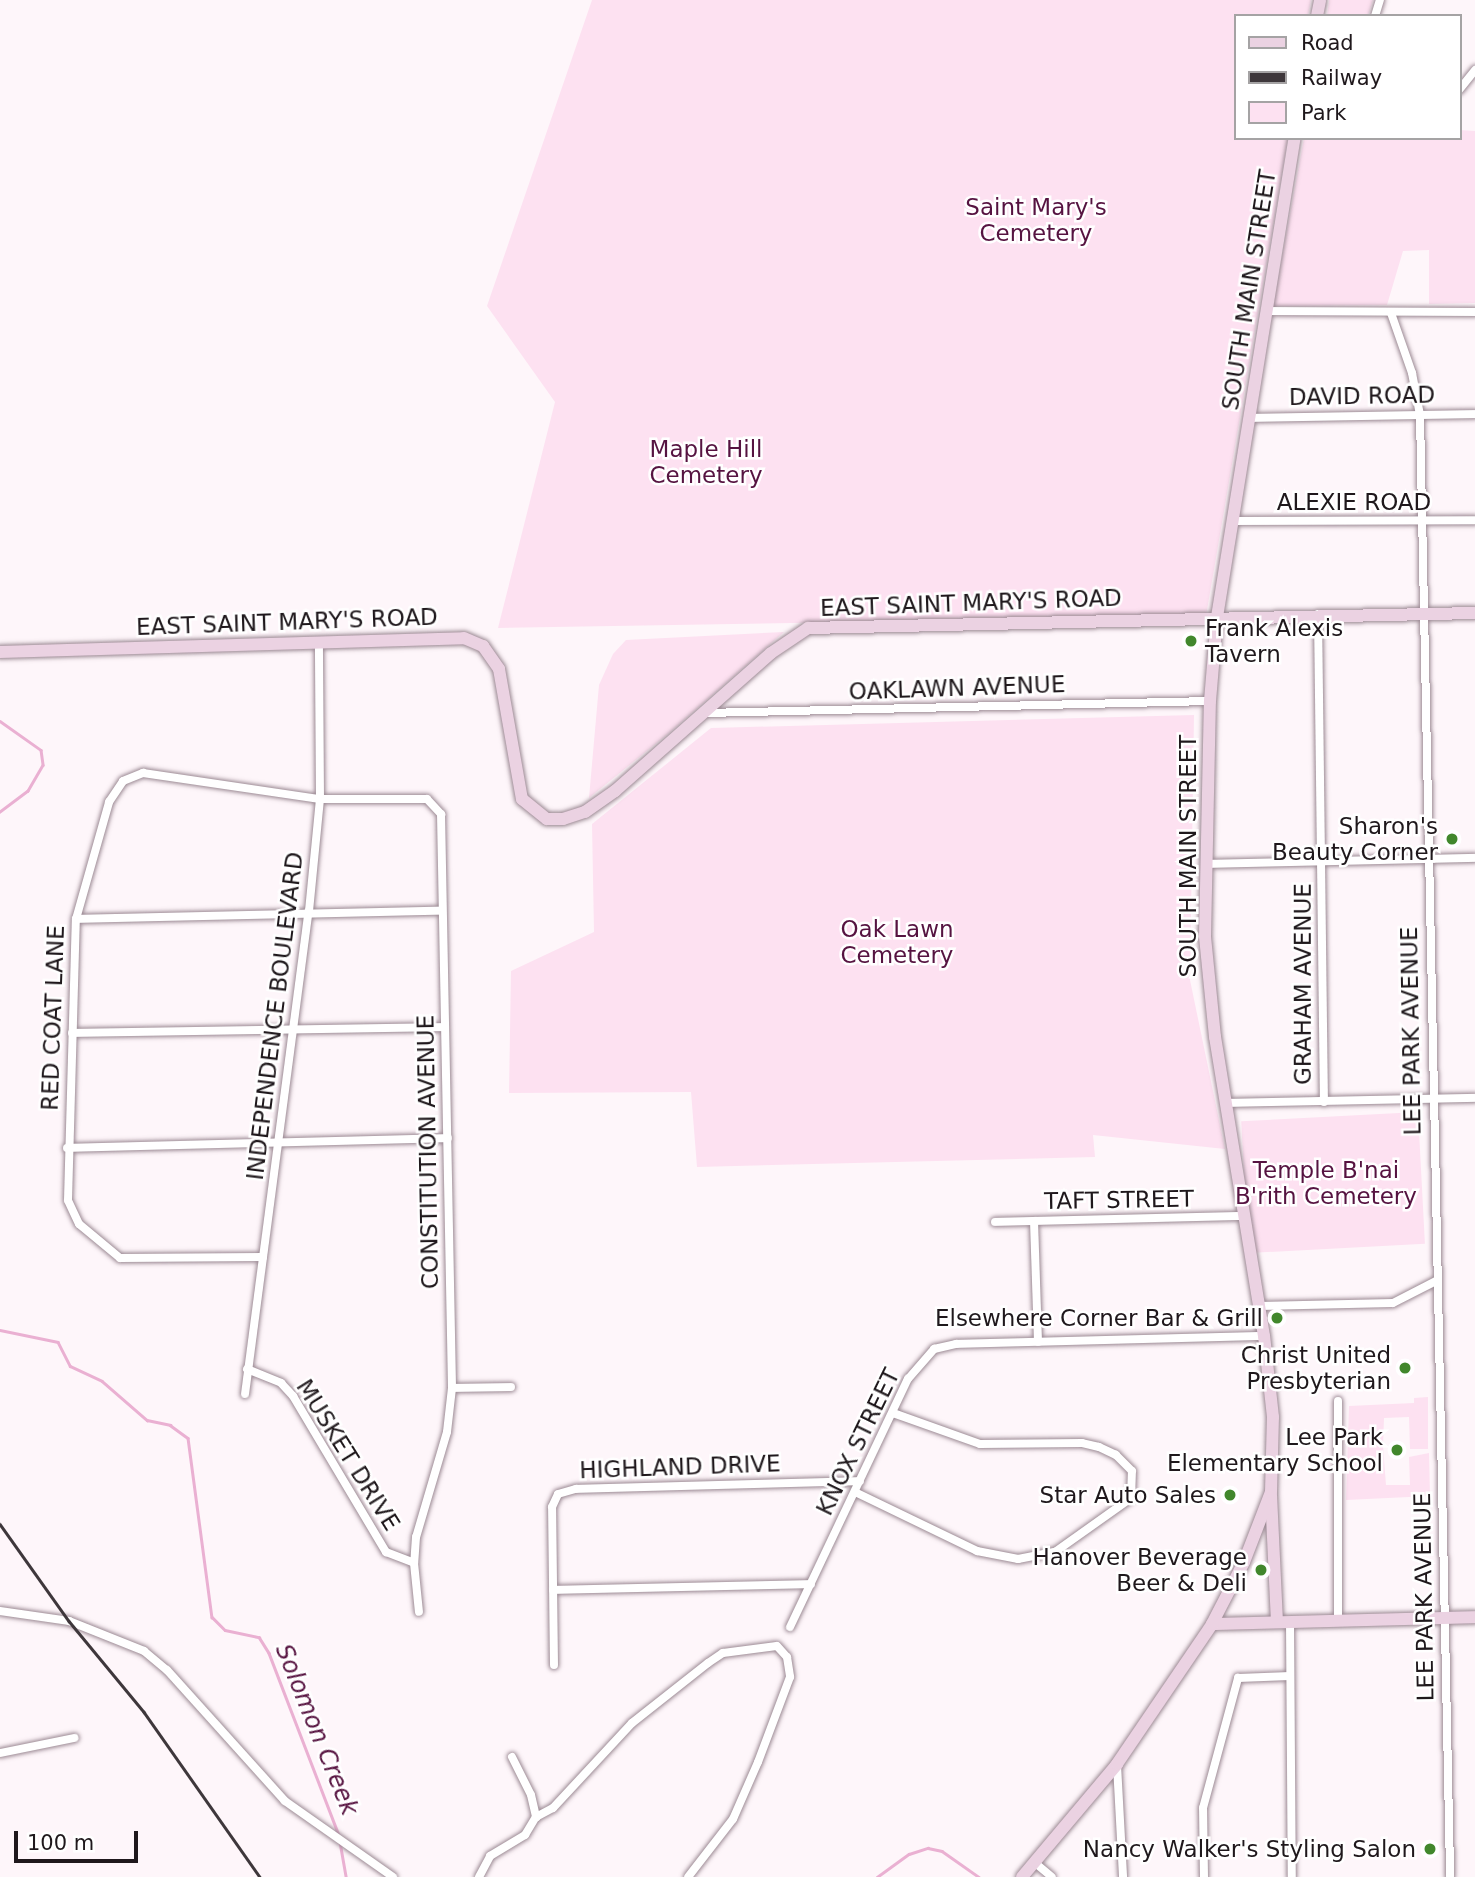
<!DOCTYPE html>
<html>
<head>
<meta charset="utf-8">
<style>
  body { margin:0 }
  #map { position:relative; width:1475px; height:1877px; overflow:hidden; background:#fef6fa; font-family:"DejaVu Sans",sans-serif }
  div>[style] { position:absolute }
  .green>* { inset:0; background:#fde1f1; transform-origin:0 0 }
  .stream>* { height:2.5px; margin:-1.25px; padding:0 1.25px; transform-origin:1.25px; border-radius:1.25px; background:#eab0d2 }
  .roads { filter:drop-shadow(0 0 2px #9c8a94) drop-shadow(0 0 2px #9c8a94) }
  .street>* { height:8px; margin:-4px; padding:0 4px; transform-origin:4px; border-radius:4px; background:#fff }
  .secondary>* { height:12px; margin:-6px; padding:0 6px; transform-origin:6px; border-radius:6px; background:#ebd2e2 }
  .rail>* { height:2.5px; margin:-1.25px; padding:0 1.25px; transform-origin:1.25px; border-radius:1.25px; background:#3e373b }
  .dots>* { width:19px; height:19px; translate:-50% -50%; box-sizing:border-box; border:4px solid #fff; border-radius:50% }
  span { translate:-50% -50%; white-space:nowrap; text-align:center; line-height:1.15; -webkit-text-stroke:5px #fff; paint-order:stroke }
  .park-label { font-size:23px; color:#561341 }
  .street-label { font-size:23px; color:#1f181c }
  .poi-label { font-size:23px; color:#1f181c }
  .left { translate:0 -50%; text-align:left }
  .right { translate:-100% -50%; text-align:right }
  .water-label { font-size:24px; color:#581542; font-style:italic }
  .legend { position:absolute; left:1234px; top:14px; width:228px; height:126px; box-sizing:border-box; background:#fff; border:2px solid #a5a3a4; margin:0; padding:9px 12px; list-style:none; font-size:21px; color:#1f181c }
  .legend li { display:flex; align-items:center; gap:14px; height:35px }
  .legend b { width:35px; border:2px solid #a5a3a4 }
  .scale { position:absolute; left:14px; top:1831px; width:124px; height:32px; box-sizing:border-box; border:4px solid #1f181c; border-top:0; padding-left:9px; font-size:21px; line-height:24px; white-space:nowrap; color:#1f181c; -webkit-text-stroke:5px #fff; paint-order:stroke }
</style>
</head>
<body>
<div id="map">
  <div class="green">
    <i style="clip-path:polygon(592px 0,1311px 0,1308px 16px,1235px 16px,1235px 138px,1288px 138px,1206px 616px,498px 628px,555px 402px,487px 306px)"></i>
    <i style="clip-path:polygon(1329px 0,1373px 0,1368px 16px,1327px 16px)"></i>
    <i style="clip-path:polygon(1459px 130px,1475px 131px,1475px 303px,1429px 304px,1429px 250px,1403px 251px,1387px 305px,1273px 306px,1304px 138px,1459px 138px)"></i>
    <i style="clip-path:polygon(784px 632px,669px 733px,589px 798px,599px 685px,613px 654px,626px 640px)"></i>
    <i style="clip-path:polygon(1194px 715px,1190px 980px,1225px 1149px,1093px 1135px,1095px 1157px,697px 1167px,691px 1092px,509px 1093px,511px 971px,594px 932px,592px 824px,711px 728px)"></i>
    <i style="left:1418px;top:1112px;width:132px;height:177px;rotate:87deg"></i>
    <i style="clip-path:polygon(1428px 1397px,1428px 1449px,1410px 1449px,1409px 1417px,1384px 1418px,1383px 1446px,1386px 1485px,1410px 1485px,1409px 1457px,1429px 1453px,1430px 1496px,1346px 1500px,1349px 1406px,1414px 1403px,1414px 1398px)"></i>
  </div>
  <div class="stream">
    <i style="left:0;top:721px;width:50px;rotate:35.3deg"></i>
    <i style="left:41px;top:750px;width:15px;rotate:82deg"></i>
    <i style="left:43px;top:765px;width:30px;rotate:120deg"></i>
    <i style="left:28px;top:791px;width:35px;rotate:143deg"></i>
    <i style="left:0;top:1330px;width:59px;rotate:11.7deg"></i>
    <i style="left:58px;top:1342px;width:27px;rotate:63deg"></i>
    <i style="left:70px;top:1366px;width:35px;rotate:25deg"></i>
    <i style="left:102px;top:1381px;width:60px;rotate:40.9deg"></i>
    <i style="left:147px;top:1420px;width:24px;rotate:12deg"></i>
    <i style="left:170px;top:1425px;width:22px;rotate:36deg"></i>
    <i style="left:188px;top:1438px;width:181px;rotate:82.4deg"></i>
    <i style="left:212px;top:1617px;width:18px;rotate:45deg"></i>
    <i style="left:225px;top:1630px;width:35px;rotate:12deg"></i>
    <i style="left:259px;top:1637px;width:19px;rotate:58deg"></i>
    <i style="left:269px;top:1653px;width:195px;rotate:69deg"></i>
    <i style="left:340px;top:1842px;width:36px;rotate:80deg"></i>
    <i style="left:877px;top:1877px;width:39px;rotate:-36deg"></i>
    <i style="left:909px;top:1854px;width:20px;rotate:-18deg"></i>
    <i style="left:928px;top:1848px;width:14px;rotate:12deg"></i>
    <i style="left:942px;top:1851px;width:45px;rotate:35.1deg"></i>
  </div>
  <div class="roads">
    <div class="street">
      <i style="left:1375px;top:16px;width:17px;rotate:-73deg"></i>
      <i style="left:1459px;top:90px;width:26px;rotate:-51deg"></i>
      <i style="left:1265px;top:311px;width:210px;rotate:0.3deg"></i>
      <i style="left:1391px;top:313px;width:64px;rotate:70.7deg"></i>
      <i style="left:1412px;top:373px;width:43px;rotate:79.2deg"></i>
      <i style="left:1420px;top:415px;width:1462px;rotate:88.82deg"></i>
      <i style="left:1249px;top:418px;width:226px;rotate:-1deg"></i>
      <i style="left:1234px;top:521px;width:241px;rotate:-0.2deg"></i>
      <i style="left:1318px;top:614px;width:488px;rotate:89.3deg"></i>
      <i style="left:705px;top:713px;width:505px;rotate:-1.36deg"></i>
      <i style="left:1207px;top:864px;width:268px;rotate:-1.3deg"></i>
      <i style="left:76px;top:919px;width:366px;rotate:-1.3deg"></i>
      <i style="left:72px;top:1033px;width:373px;rotate:-0.9deg"></i>
      <i style="left:1227px;top:1103px;width:248px;rotate:-1.2deg"></i>
      <i style="left:67px;top:1148px;width:381px;rotate:-1.5deg"></i>
      <i style="left:1034px;top:1221px;width:121px;rotate:88.1deg"></i>
      <i style="left:995px;top:1222px;width:249px;rotate:-1.4deg"></i>
      <i style="left:263px;top:1257px;width:143px;rotate:179.6deg"></i>
      <i style="left:120px;top:1258px;width:53px;rotate:-140.3deg"></i>
      <i style="left:79px;top:1224px;width:26px;rotate:-115deg"></i>
      <i style="left:68px;top:1200px;width:281px;rotate:-88.4deg"></i>
      <i style="left:76px;top:919px;width:122px;rotate:-74.2deg"></i>
      <i style="left:109px;top:802px;width:25px;rotate:-56deg"></i>
      <i style="left:123px;top:781px;width:22px;rotate:-22deg"></i>
      <i style="left:143px;top:773px;width:179px;rotate:8.4deg"></i>
      <i style="left:320px;top:799px;width:107px"></i>
      <i style="left:427px;top:799px;width:21px;rotate:47deg"></i>
      <i style="left:441px;top:814px;width:574px;rotate:88.9deg"></i>
      <i style="left:452px;top:1388px;width:44px;rotate:96.5deg"></i>
      <i style="left:447px;top:1432px;width:109px;rotate:106.4deg"></i>
      <i style="left:416px;top:1537px;width:26px;rotate:94deg"></i>
      <i style="left:414px;top:1563px;width:49px;rotate:84.2deg"></i>
      <i style="left:1259px;top:1306px;width:134px;rotate:-1.3deg"></i>
      <i style="left:1393px;top:1303px;width:48px;rotate:-27.1deg"></i>
      <i style="left:247px;top:1369px;width:37px;rotate:22deg"></i>
      <i style="left:281px;top:1383px;width:18px;rotate:47deg"></i>
      <i style="left:293px;top:1396px;width:182px;rotate:59.2deg"></i>
      <i style="left:386px;top:1552px;width:30px;rotate:21deg"></i>
      <i style="left:452px;top:1388px;width:59px;rotate:-1deg"></i>
      <i style="left:245px;top:1394px;width:487px;rotate:-82.5deg"></i>
      <i style="left:309px;top:911px;width:113px;rotate:-84.4deg"></i>
      <i style="left:320px;top:799px;width:157px;rotate:-90.4deg"></i>
      <i style="left:855px;top:1492px;width:136px;rotate:25.8deg"></i>
      <i style="left:977px;top:1551px;width:42px;rotate:11deg"></i>
      <i style="left:1018px;top:1559px;width:38px;rotate:-11deg"></i>
      <i style="left:1055px;top:1552px;width:93px;rotate:-35.4deg"></i>
      <i style="left:1131px;top:1498px;width:27px;rotate:-88deg"></i>
      <i style="left:1132px;top:1471px;width:23px;rotate:-135deg"></i>
      <i style="left:1116px;top:1455px;width:19px;rotate:-155deg"></i>
      <i style="left:1099px;top:1447px;width:17px;rotate:-167deg"></i>
      <i style="left:1082px;top:1443px;width:102px;rotate:179.4deg"></i>
      <i style="left:980px;top:1444px;width:92px;rotate:-160.4deg"></i>
      <i style="left:553px;top:1590px;width:258px;rotate:-1.3deg"></i>
      <i style="left:0;top:1611px;width:70px;rotate:8.2deg"></i>
      <i style="left:69px;top:1621px;width:81px;rotate:21.8deg"></i>
      <i style="left:144px;top:1651px;width:30px;rotate:40deg"></i>
      <i style="left:167px;top:1670px;width:176px;rotate:48deg"></i>
      <i style="left:285px;top:1801px;width:132px;rotate:35.1deg"></i>
      <i style="left:1338px;top:1620px;width:219px;rotate:-90deg"></i>
      <i style="left:1290px;top:1622px;width:255px;rotate:89.6deg"></i>
      <i style="left:790px;top:1627px;width:275px;rotate:-64.6deg"></i>
      <i style="left:908px;top:1379px;width:40px;rotate:-49deg"></i>
      <i style="left:934px;top:1349px;width:23px;rotate:-13deg"></i>
      <i style="left:956px;top:1344px;width:308px;rotate:-1.5deg"></i>
      <i style="left:554px;top:1665px;width:158px;rotate:-90.7deg"></i>
      <i style="left:552px;top:1507px;width:14px;rotate:-65deg"></i>
      <i style="left:558px;top:1494px;width:19px;rotate:-16deg"></i>
      <i style="left:576px;top:1489px;width:284px;rotate:-1.6deg"></i>
      <i style="left:0;top:1753px;width:76px;rotate:-11.5deg"></i>
      <i style="left:512px;top:1757px;width:42px;rotate:63.4deg"></i>
      <i style="left:531px;top:1795px;width:23px;rotate:77deg"></i>
      <i style="left:1117px;top:1765px;width:112px;rotate:86.9deg"></i>
      <i style="left:1034px;top:1862px;width:23px;rotate:40deg"></i>
      <i style="left:479px;top:1877px;width:24px;rotate:-62deg"></i>
      <i style="left:490px;top:1856px;width:41px;rotate:-31deg"></i>
      <i style="left:525px;top:1835px;width:21px;rotate:-59deg"></i>
      <i style="left:536px;top:1817px;width:19px;rotate:-28deg"></i>
      <i style="left:553px;top:1808px;width:116px;rotate:-47.1deg"></i>
      <i style="left:632px;top:1723px;width:97px;rotate:-38.3deg"></i>
      <i style="left:708px;top:1663px;width:18px;rotate:-34deg"></i>
      <i style="left:723px;top:1653px;width:54px;rotate:-7.4deg"></i>
      <i style="left:777px;top:1646px;width:15px;rotate:48deg"></i>
      <i style="left:787px;top:1657px;width:20px;rotate:81deg"></i>
      <i style="left:790px;top:1677px;width:91px;rotate:110.6deg"></i>
      <i style="left:758px;top:1762px;width:62px;rotate:113.7deg"></i>
      <i style="left:733px;top:1819px;width:73px;rotate:127.8deg"></i>
      <i style="left:1204px;top:1877px;width:69px;rotate:-90.8deg"></i>
      <i style="left:1203px;top:1808px;width:135px;rotate:-74.9deg"></i>
      <i style="left:1238px;top:1678px;width:52px;rotate:-2.2deg"></i>
    </div>
    <div class="secondary">
      <i style="left:1317px;top:16px;width:16px;rotate:-79deg"></i>
      <i style="left:0;top:652px;width:464px;rotate:-1.7deg"></i>
      <i style="left:464px;top:638px;width:21px;rotate:23deg"></i>
      <i style="left:483px;top:646px;width:28px;rotate:55deg"></i>
      <i style="left:499px;top:669px;width:132px;rotate:80deg"></i>
      <i style="left:522px;top:799px;width:32px;rotate:39deg"></i>
      <i style="left:547px;top:819px;width:16px"></i>
      <i style="left:563px;top:819px;width:23px;rotate:-18deg"></i>
      <i style="left:585px;top:812px;width:37px;rotate:-35deg"></i>
      <i style="left:615px;top:791px;width:208px;rotate:-41.5deg"></i>
      <i style="left:771px;top:653px;width:45px;rotate:-34deg"></i>
      <i style="left:808px;top:628px;width:667px;rotate:-1.29deg"></i>
      <i style="left:1271px;top:1495px;width:126px;rotate:87.3deg"></i>
      <i style="left:1212px;top:1624px;width:263px;rotate:-1.5deg"></i>
      <i style="left:1022px;top:1877px;width:148px;rotate:-49.9deg"></i>
      <i style="left:1117px;top:1764px;width:169px;rotate:-55.8deg"></i>
      <i style="left:1212px;top:1624px;width:70px;rotate:-62.7deg"></i>
      <i style="left:1244px;top:1562px;width:75px;rotate:-68.9deg"></i>
      <i style="left:1271px;top:1492px;width:75px;rotate:-88.5deg"></i>
      <i style="left:1273px;top:1417px;width:81px;rotate:-96.3deg"></i>
      <i style="left:1264px;top:1336px;width:303px;rotate:-99.3deg"></i>
      <i style="left:1215px;top:1037px;width:101px;rotate:-95.7deg"></i>
      <i style="left:1205px;top:936px;width:235px;rotate:-88.8deg"></i>
      <i style="left:1210px;top:701px;width:84px;rotate:-85.2deg"></i>
      <i style="left:1217px;top:617px;width:485px;rotate:-80.8deg"></i>
    </div>
  </div>
  <div class="rail">
    <i style="left:0;top:1524px;width:119px;rotate:54.6deg"></i>
    <i style="left:69px;top:1621px;width:118px;rotate:50.5deg"></i>
    <i style="left:144px;top:1712px;width:202px;rotate:54.9deg"></i>
  </div>
  <div class="dots">
    <i style="left:1191px;top:641px;background:#41872c"></i>
    <i style="left:1452px;top:839px;background:#41872c"></i>
    <i style="left:1277px;top:1318px;background:#41872c"></i>
    <i style="left:1405px;top:1368px;background:#41872c"></i>
    <i style="left:1397px;top:1450px;background:#41872c"></i>
    <i style="left:1230px;top:1495px;background:#41872c"></i>
    <i style="left:1261px;top:1570px;background:#41872c"></i>
    <i style="left:1430px;top:1849px;background:#41872c"></i>
  </div>
  <div class="park-label">
    <span style="left:1036px;top:220px">Saint Mary's<br>Cemetery</span>
    <span style="left:706px;top:462px">Maple Hill<br>Cemetery</span>
    <span style="left:897px;top:942px">Oak Lawn<br>Cemetery</span>
    <span style="left:1326px;top:1183px">Temple B'nai<br>B'rith Cemetery</span>
  </div>
  <div class="street-label">
    <span style="left:1249px;top:290px;rotate:-81deg">SOUTH MAIN STREET</span>
    <span style="left:1362px;top:396px;rotate:-1deg">DAVID ROAD</span>
    <span style="left:1354px;top:502px">ALEXIE ROAD</span>
    <span style="left:971px;top:603px;rotate:-2deg">EAST SAINT MARY'S ROAD</span>
    <span style="left:287px;top:622px;rotate:-2deg">EAST SAINT MARY'S ROAD</span>
    <span style="left:957px;top:688px;rotate:-2deg">OAKLAWN AVENUE</span>
    <span style="left:1188px;top:856px;rotate:-90deg">SOUTH MAIN STREET</span>
    <span style="left:1303px;top:984px;rotate:-90deg">GRAHAM AVENUE</span>
    <span style="left:275px;top:1016px;rotate:-83deg">INDEPENDENCE BOULEVARD</span>
    <span style="left:53px;top:1018px;rotate:-88deg">RED COAT LANE</span>
    <span style="left:1411px;top:1031px;rotate:-91deg">LEE PARK AVENUE</span>
    <span style="left:428px;top:1152px;rotate:-91deg">CONSTITUTION AVENUE</span>
    <span style="left:1119px;top:1200px;rotate:-1deg">TAFT STREET</span>
    <span style="left:858px;top:1442px;rotate:-64deg">KNOX STREET</span>
    <span style="left:348px;top:1455px;rotate:58deg">MUSKET DRIVE</span>
    <span style="left:680px;top:1467px;rotate:-2deg">HIGHLAND DRIVE</span>
    <span style="left:1424px;top:1597px;rotate:-91deg">LEE PARK AVENUE</span>
  </div>
  <div class="poi-label">
    <span class="left" style="left:1205px;top:641px">Frank Alexis<br>Tavern</span>
    <span class="right" style="left:1438px;top:839px">Sharon's<br>Beauty Corner</span>
    <span class="right" style="left:1263px;top:1318px">Elsewhere Corner Bar &amp; Grill</span>
    <span class="right" style="left:1391px;top:1368px">Christ United<br>Presbyterian</span>
    <span class="right" style="left:1383px;top:1450px">Lee Park<br>Elementary School</span>
    <span class="right" style="left:1216px;top:1495px">Star Auto Sales</span>
    <span class="right" style="left:1247px;top:1570px">Hanover Beverage<br>Beer &amp; Deli</span>
    <span class="right" style="left:1416px;top:1849px">Nancy Walker's Styling Salon</span>
  </div>
  <div class="water-label">
    <span style="left:316px;top:1730px;rotate:68deg">Solomon Creek</span>
  </div>
  <ul class="legend">
  <li><b style="height:9px;background:#ebd2e2"></b>Road</li>
  <li><b style="height:9px;background:#3e373b"></b>Railway</li>
  <li><b style="height:19px;background:#fde1f1"></b>Park</li>
  </ul>
  <div class="scale">100 m</div>
</div>
</body>
</html>
